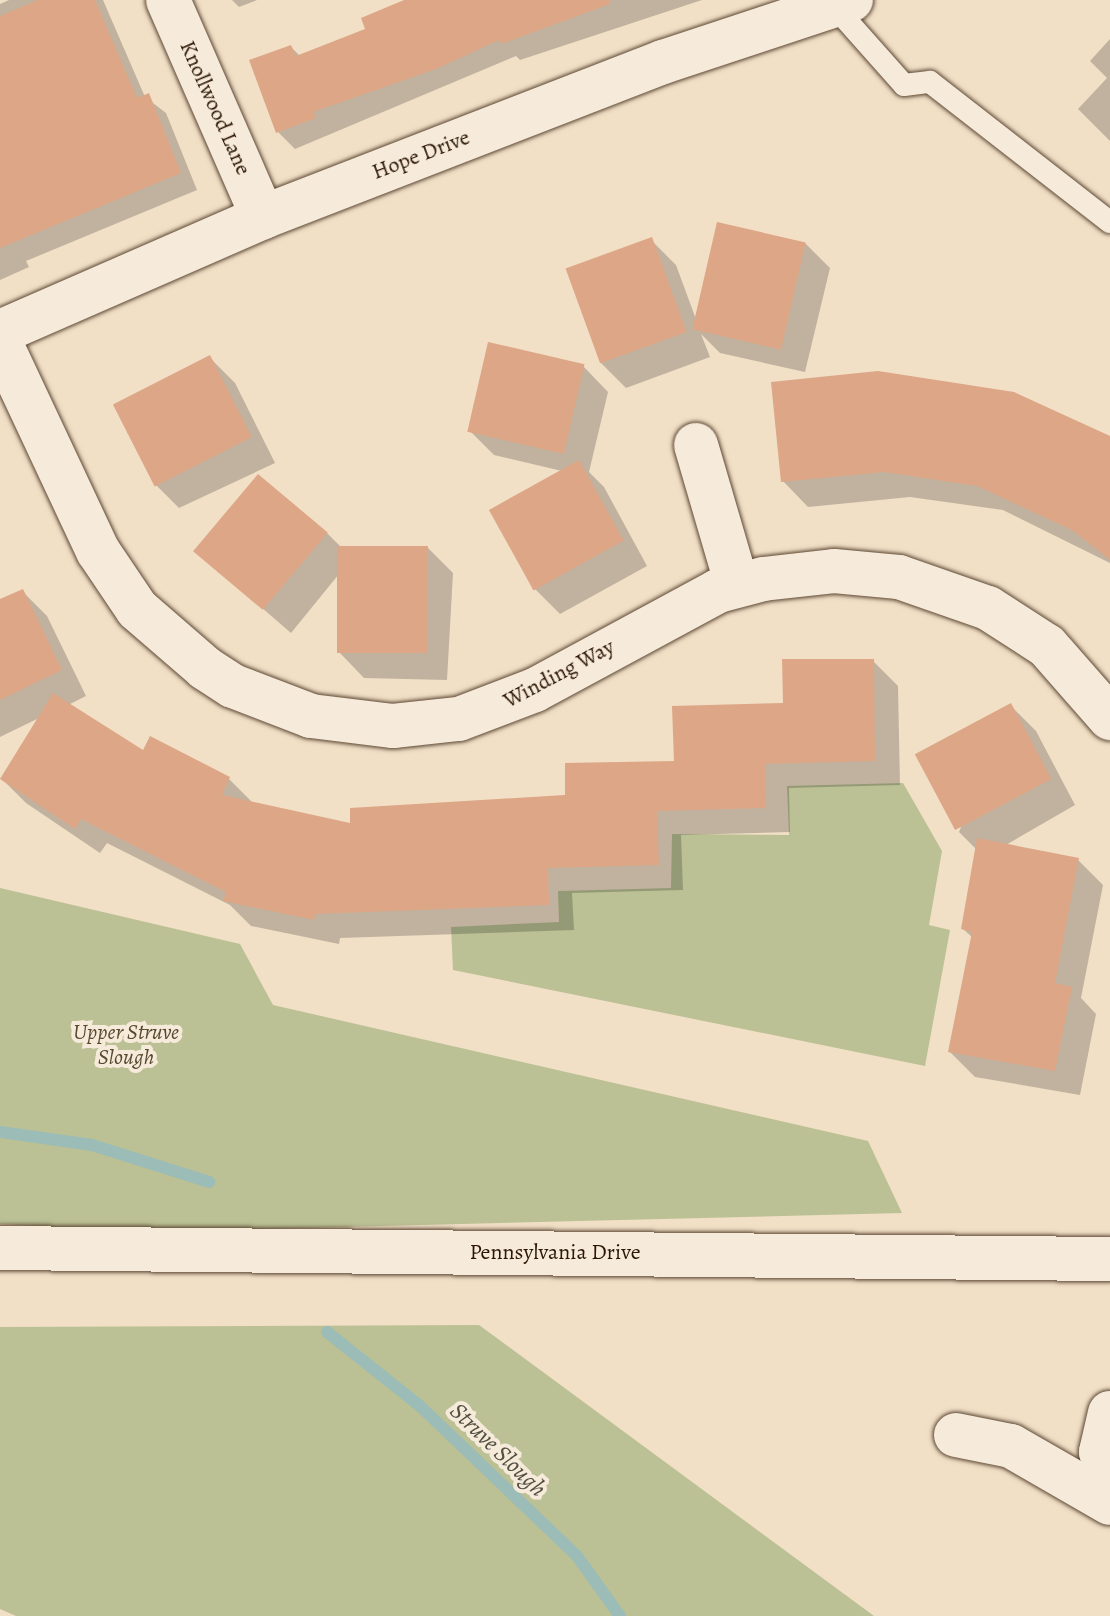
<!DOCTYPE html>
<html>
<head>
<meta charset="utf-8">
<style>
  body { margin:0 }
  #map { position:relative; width:1110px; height:1616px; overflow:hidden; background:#f1dfc6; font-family:Alegreya,serif }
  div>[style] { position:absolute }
  .green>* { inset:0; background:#bbc194 }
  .shadow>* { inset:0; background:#0003 }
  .stream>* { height:12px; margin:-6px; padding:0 6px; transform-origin:6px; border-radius:6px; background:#9bbcb7 }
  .building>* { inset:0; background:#dda686; transform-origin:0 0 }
  .roads { filter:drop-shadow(0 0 2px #5d4834) drop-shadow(0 0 2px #5d4834) }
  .service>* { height:22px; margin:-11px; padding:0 11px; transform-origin:11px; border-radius:11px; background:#f6eada }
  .minor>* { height:44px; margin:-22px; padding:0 22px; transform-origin:22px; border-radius:22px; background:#f6eada }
  .tertiary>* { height:44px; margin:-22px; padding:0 22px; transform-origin:22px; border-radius:22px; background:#f6eada }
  span { translate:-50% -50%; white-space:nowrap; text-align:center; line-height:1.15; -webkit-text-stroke:8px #f6eada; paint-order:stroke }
  .street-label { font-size:22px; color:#2c1603 }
  .park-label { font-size:22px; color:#57492e; font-style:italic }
  .water-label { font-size:24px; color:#535042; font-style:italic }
</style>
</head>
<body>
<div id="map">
  <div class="green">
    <i style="clip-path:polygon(903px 783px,942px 851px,929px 925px,950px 930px,925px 1066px,453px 970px,451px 927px,559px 922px,558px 891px,671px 888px,672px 834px,789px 835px,787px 786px)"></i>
    <i style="clip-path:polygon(0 888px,240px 944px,273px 1005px,868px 1141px,902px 1213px,140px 1232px,0 1224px)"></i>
    <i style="clip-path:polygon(479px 1325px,874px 1616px,16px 1616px,0 1609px,0 1327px)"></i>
  </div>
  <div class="shadow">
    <i style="clip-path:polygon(9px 0,103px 0,145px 97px,166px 113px,197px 190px,26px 261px,29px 267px,0 280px,0 4px)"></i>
    <i style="clip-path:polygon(232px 0,257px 0,239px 7px)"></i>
    <i style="clip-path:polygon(410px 0,702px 0,520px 60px,516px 56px,295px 149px,278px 132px,291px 47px,300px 56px,368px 30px)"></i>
    <i style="clip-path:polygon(1110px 39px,1110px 141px,1078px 109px,1107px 78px,1090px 61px)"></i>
    <i style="clip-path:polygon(651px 240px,676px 265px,697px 322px,805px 243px,830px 268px,805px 372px,720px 353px,701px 334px,710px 357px,626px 388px,601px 363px)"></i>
    <i style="clip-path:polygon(210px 358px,235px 383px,275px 463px,179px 508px,154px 483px)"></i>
    <i style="clip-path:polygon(583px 366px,608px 392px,589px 472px,604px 487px,647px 566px,560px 614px,535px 589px,562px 471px,494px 455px,469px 430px)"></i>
    <i style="clip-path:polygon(1110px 438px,1110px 563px,1003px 510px,910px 497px,808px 507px,783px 481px)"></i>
    <i style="clip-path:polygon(327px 533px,342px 548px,428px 548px,453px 573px,447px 680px,364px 678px,339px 652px,339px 574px,291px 633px,197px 552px)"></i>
    <i style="clip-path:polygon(22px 591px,47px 616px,86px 696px,68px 705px,144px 753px,229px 779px,254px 804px,352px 825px,568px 797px,676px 763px,873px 661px,898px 686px,900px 785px,789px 788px,790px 832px,681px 835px,683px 890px,572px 893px,574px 930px,340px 938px,339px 944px,251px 926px,230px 905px,107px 843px,100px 853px,26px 803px,1px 778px,39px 718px,0 737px,0 602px)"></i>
    <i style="clip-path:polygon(1011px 706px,1036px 731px,1075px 805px,1004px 846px,1078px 860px,1103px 885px,1081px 998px,1096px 1014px,1080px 1095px,975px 1077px,950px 1052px,973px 938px,963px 929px,977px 850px,959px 832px)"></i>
  </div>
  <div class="stream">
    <i style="left:0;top:1132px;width:93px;rotate:8deg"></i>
    <i style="left:92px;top:1145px;width:123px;rotate:17.5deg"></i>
    <i style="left:327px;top:1332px;width:119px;rotate:38.5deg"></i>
    <i style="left:420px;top:1406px;width:217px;rotate:43.7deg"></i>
    <i style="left:577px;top:1556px;width:74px;rotate:54.4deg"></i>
  </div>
  <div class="building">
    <i style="clip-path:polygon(38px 0,95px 0,137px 98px,149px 93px,181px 173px,0 248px,0 16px)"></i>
    <i style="clip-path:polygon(404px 0,609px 0,610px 4px,501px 44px,499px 40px,436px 69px,313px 112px,316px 118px,276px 133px,249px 60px,291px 45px,296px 56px,365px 29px,361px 18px)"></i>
    <i style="left:717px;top:222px;width:91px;height:110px;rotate:13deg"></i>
    <i style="left:652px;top:237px;width:101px;height:92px;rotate:70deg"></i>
    <i style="left:488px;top:342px;width:99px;height:92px;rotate:13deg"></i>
    <i style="left:210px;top:355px;width:92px;height:109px;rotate:63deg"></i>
    <i style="clip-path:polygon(878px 371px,1014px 392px,1110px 436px,1110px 560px,1072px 530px,977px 486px,884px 472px,781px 482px,771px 382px)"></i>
    <i style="left:579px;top:460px;width:92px;height:103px;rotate:61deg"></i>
    <i style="left:258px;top:474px;width:91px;height:101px;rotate:40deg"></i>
    <i style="left:337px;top:546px;width:91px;height:107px"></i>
    <i style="clip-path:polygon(23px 589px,62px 670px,0 700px,0 599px)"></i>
    <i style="clip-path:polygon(782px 659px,874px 659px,875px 761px,765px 764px,766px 808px,657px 811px,659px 865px,548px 868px,549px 905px,315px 914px,314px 920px,223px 901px,226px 892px,81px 819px,75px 829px,0 779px,53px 693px,143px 750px,150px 736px,230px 777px,222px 795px,350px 823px,350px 808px,565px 795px,565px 763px,674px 761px,672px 706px,783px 703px)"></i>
    <i style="left:1011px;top:703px;width:86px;height:109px;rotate:62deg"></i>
    <i style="clip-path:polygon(977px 838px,1079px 858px,1055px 983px,1072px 987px,1055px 1071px,948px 1052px,972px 932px,961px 929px)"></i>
  </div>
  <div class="roads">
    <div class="service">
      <i style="left:833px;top:5px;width:107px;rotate:48.4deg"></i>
      <i style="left:904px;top:85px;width:26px;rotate:-7deg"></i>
      <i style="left:930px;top:82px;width:228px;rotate:37.9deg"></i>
    </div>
    <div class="minor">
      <i style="left:168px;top:0;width:237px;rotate:66.4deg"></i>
      <i style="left:0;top:332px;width:287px;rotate:-23.6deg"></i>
      <i style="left:263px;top:217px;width:429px;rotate:-21.2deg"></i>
      <i style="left:663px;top:62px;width:198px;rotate:-18.3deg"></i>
      <i style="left:0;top:342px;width:231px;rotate:64.9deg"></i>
      <i style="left:98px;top:551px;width:70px;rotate:56.1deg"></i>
      <i style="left:137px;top:609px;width:90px;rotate:40.9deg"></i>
      <i style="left:205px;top:668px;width:33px;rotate:33deg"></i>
      <i style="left:233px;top:686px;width:84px;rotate:21deg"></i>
      <i style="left:311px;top:716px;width:83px;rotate:7deg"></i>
      <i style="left:393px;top:726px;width:66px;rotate:-6.1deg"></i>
      <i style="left:459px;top:719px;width:81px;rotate:-20.9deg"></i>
      <i style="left:535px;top:690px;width:208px;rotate:-28.4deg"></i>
      <i style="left:718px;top:591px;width:47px;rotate:-14.9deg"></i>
      <i style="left:763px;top:579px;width:71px;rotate:-6.4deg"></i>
      <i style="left:834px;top:571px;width:65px;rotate:5.3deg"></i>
      <i style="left:899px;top:577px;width:94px;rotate:19.2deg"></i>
      <i style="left:988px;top:608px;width:70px;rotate:32.8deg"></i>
      <i style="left:1047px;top:646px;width:96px;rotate:48.8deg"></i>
      <i style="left:696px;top:445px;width:146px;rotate:73.7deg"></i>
      <i style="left:1110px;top:1413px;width:40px;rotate:103deg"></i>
      <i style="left:1101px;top:1452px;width:23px;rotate:67deg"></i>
      <i style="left:956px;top:1435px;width:56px;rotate:11.3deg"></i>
      <i style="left:1011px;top:1446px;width:114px;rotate:29.9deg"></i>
    </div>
    <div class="tertiary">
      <i style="left:0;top:1248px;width:1110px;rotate:0.57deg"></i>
    </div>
  </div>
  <div class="street-label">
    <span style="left:215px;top:108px;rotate:66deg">Knollwood Lane</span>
    <span style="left:421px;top:155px;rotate:-21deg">Hope Drive</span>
    <span style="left:559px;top:674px;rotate:-28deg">Winding Way</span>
    <span style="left:555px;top:1253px">Pennsylvania Drive</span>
  </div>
  <div class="park-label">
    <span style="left:126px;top:1045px">Upper Struve<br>Slough</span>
  </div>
  <div class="water-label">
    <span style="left:498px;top:1450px;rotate:44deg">Struve Slough</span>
  </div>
</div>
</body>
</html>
